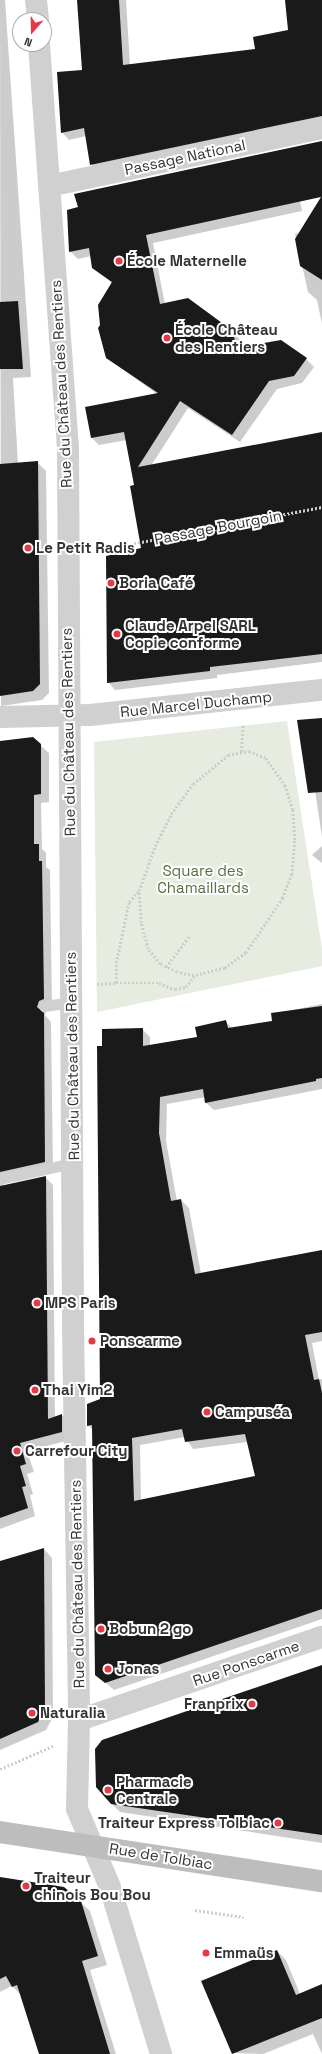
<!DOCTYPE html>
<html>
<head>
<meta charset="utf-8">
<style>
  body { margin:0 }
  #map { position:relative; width:322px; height:2054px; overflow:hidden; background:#fff; font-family:"Space Grotesk",sans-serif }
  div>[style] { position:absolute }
  .green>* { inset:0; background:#e6ecdf }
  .shadow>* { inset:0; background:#0003 }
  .building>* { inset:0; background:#1a1a1a }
  .path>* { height:2.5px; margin-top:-1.25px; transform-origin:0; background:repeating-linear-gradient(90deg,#cdcdcd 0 2px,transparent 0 4px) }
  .lane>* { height:11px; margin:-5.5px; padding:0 5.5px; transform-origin:5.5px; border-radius:5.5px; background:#d0d0d0 }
  .street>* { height:22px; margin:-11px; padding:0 11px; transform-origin:11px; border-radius:11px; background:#d0d0d0 }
  .secondary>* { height:22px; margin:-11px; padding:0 11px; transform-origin:11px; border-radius:11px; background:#bdbdbd }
  .dots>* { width:11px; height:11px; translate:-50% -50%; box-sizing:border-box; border:2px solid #fff; border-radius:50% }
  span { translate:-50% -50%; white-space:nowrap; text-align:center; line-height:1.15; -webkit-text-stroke:4px #fff; paint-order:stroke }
  .street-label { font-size:15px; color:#333 }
  .poi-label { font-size:15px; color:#333; font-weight:700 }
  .left { translate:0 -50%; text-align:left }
  .right { translate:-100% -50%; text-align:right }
  .park-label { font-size:15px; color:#56703f }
  .north { position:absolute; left:12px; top:12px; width:40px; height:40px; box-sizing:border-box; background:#fff; border:1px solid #adadad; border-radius:50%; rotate:200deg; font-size:11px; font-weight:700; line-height:16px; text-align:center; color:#333 }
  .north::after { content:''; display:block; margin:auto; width:14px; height:18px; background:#e63946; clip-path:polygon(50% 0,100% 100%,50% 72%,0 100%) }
</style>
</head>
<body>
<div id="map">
  <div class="green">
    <i style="clip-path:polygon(287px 721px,322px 949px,322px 966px,97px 1012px,94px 742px)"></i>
  </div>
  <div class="shadow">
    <i style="clip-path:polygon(0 0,5px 0,31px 377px,13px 378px,18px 464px,37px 462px,46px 471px,49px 693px,42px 700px,1px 706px)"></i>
    <i style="clip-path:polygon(78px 0,126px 0,130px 65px,256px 50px,289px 31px,286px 0,322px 0,322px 124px,98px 172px,91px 164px,86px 136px,69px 140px,62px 132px,83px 71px)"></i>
    <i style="clip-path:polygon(322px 142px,322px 186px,298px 191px,302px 211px,153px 243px,165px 304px,232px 331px,240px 340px,242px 348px,306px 359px,314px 367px,302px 383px,277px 389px,240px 442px,188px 408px,151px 466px,322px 433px,322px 662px,217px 675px,217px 678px,115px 690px,108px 682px,142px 549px,135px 486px,127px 440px,99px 445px,92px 438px,157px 394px,107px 358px,112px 283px,93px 268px,91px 256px,78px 259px,70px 251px,79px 207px)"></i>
    <i style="clip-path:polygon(322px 228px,322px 324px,317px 300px,308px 292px,295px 234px)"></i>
    <i style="clip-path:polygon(322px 719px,322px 837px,315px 791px)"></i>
    <i style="clip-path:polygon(0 742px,40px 745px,49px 753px,49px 802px,41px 803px,42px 849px,46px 853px,46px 867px,50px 870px,52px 1007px,47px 1009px,45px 1015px,51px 1022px,53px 1170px,7px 1180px,2px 1187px,45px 1177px,53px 1185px,55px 1417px,62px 1415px,70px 1423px,70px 1440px,27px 1451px,34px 1472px,27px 1474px,33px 1494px,30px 1495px,35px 1516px,0 1529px)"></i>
    <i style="clip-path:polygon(322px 846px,322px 863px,312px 855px)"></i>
    <i style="clip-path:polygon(evenodd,322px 1004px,322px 1089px,214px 1110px,206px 1103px,206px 1097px,167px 1104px,166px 1141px,177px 1201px,181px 1200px,189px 1208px,201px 1274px,322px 1251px,322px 1341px,312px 1343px,319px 1380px,322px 1379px,322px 1619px,114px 1690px,96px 1674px,93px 1430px,88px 1425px,101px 1400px,103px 1047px,142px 1029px,150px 1037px,150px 1046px,198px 1037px,226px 1022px,233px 1029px,274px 1022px,272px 1014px,322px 1004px,185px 1437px,193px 1449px,248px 1442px,256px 1477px,141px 1500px,140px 1445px,185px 1437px)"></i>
    <i style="clip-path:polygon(44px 1549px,52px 1558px,53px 1717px,46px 1730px,0 1750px,0 1562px)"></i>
    <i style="clip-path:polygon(322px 1666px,322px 1843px,120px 1812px,111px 1803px)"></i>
    <i style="clip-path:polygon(0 1878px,80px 1902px,90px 1911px,107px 1965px,90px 1970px,116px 2054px,40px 2054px,21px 1995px,12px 1986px,0 1992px)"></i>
    <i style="clip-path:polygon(277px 1951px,286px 1960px,300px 1994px,322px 1985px,322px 2054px,313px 2034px,263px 2054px,233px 2053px)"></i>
  </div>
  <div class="building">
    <i style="clip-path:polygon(77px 0,119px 0,123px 65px,255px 49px,253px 37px,288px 30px,285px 0,322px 0,322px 116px,90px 165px,84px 128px,61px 133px,57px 72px,82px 70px)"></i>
    <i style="clip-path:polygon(322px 141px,322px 280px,300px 266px,295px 239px,321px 197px,146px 235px,160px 304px,188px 298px,233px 331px,236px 348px,281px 340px,307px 358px,294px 376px,269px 381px,232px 435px,180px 401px,138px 467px,322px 432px,322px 654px,210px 667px,210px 671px,107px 683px,106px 556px,141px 548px,130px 486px,134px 485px,124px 432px,91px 438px,85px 407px,158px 393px,106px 358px,98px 328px,100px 325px,98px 305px,112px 282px,92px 268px,89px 248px,69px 252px,67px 210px,78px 207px,74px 194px)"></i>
    <i style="clip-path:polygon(18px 301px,23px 369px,0 369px,0 302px)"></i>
    <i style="clip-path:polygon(38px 461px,40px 684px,33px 691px,0 696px,0 464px)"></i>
    <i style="clip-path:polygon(322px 718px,322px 792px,308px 793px,297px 720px)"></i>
    <i style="clip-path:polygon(33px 737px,41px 744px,41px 794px,34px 795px,34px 844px,39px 844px,39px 861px,42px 861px,44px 999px,39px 1001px,37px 1007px,44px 1013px,45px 1162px,0 1172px,0 741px)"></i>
    <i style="clip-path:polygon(evenodd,322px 1006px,322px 1078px,316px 1079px,316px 1081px,205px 1103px,203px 1089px,160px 1097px,159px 1133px,171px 1201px,181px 1199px,195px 1274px,322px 1250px,322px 1332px,305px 1335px,314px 1380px,319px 1379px,322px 1393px,322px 1609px,105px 1683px,95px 1675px,92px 1425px,87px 1426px,87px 1404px,100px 1399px,97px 1046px,102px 1046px,102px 1029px,143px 1028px,143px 1046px,197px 1037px,195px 1027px,226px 1020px,228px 1028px,272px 1021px,271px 1013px,322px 1006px,182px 1429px,185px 1442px,245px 1434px,255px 1476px,134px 1501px,132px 1438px,182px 1429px)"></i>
    <i style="clip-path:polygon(46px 1176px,48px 1419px,62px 1414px,62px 1432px,20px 1443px,26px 1464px,20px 1466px,26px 1486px,22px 1487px,28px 1508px,0 1518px,0 1186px)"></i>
    <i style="clip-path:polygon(44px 1548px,45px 1708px,38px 1722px,0 1739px,0 1561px)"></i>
    <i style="clip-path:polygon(322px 1665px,322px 1835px,111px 1804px,96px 1787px,95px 1749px,102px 1740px)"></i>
    <i style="clip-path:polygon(0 1877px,64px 1887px,81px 1901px,98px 1956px,82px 1961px,110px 2054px,39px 2054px,17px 1985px,12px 1987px,6px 1976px,0 1979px)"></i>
    <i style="clip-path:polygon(277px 1950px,296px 1995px,322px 1984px,322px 2018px,232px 2054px,201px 1981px)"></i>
  </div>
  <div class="path">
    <i style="left:95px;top:551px;width:231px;rotate:-11deg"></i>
    <i style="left:249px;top:751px;width:18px;rotate:22deg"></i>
    <i style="left:266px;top:758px;width:33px;rotate:55deg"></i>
    <i style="left:285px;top:785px;width:26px;rotate:72deg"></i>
    <i style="left:293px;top:810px;width:31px;rotate:86deg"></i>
    <i style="left:295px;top:841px;width:33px;rotate:95deg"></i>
    <i style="left:292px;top:874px;width:26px;rotate:111deg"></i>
    <i style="left:283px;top:898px;width:66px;rotate:123.9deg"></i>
    <i style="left:246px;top:953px;width:26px;rotate:144deg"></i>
    <i style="left:225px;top:968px;width:32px;rotate:166deg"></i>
    <i style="left:194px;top:976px;width:17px;rotate:-167deg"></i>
    <i style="left:177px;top:972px;width:19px;rotate:-155deg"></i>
    <i style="left:160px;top:964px;width:19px;rotate:-129deg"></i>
    <i style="left:148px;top:949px;width:27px;rotate:-105deg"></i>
    <i style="left:141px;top:923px;width:32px;rotate:-94deg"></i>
    <i style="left:139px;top:891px;width:48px;rotate:-70.4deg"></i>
    <i style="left:155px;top:846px;width:36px;rotate:-63deg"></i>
    <i style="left:171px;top:814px;width:37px;rotate:-54deg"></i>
    <i style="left:193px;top:784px;width:45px;rotate:-39.6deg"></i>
    <i style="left:228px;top:755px;width:21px;rotate:-11deg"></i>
    <i style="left:241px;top:752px;width:27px;rotate:-86deg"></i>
    <i style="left:34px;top:799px;width:10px;rotate:-6deg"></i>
    <i style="left:166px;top:967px;width:39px;rotate:-53deg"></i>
    <i style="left:116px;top:983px;width:43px"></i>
    <i style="left:159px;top:983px;width:17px;rotate:21deg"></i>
    <i style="left:175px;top:989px;width:11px;rotate:-10deg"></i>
    <i style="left:186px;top:987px;width:14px;rotate:-54deg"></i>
    <i style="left:97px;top:984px;width:19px;rotate:-3deg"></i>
    <i style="left:116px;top:983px;width:20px;rotate:-90deg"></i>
    <i style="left:116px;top:963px;width:62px;rotate:-78deg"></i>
    <i style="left:129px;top:902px;width:15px;rotate:-48deg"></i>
    <i style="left:0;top:1769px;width:58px;rotate:-23.5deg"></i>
    <i style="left:195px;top:1910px;width:49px;rotate:8.3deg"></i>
  </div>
  <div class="lane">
    <i style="left:44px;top:1006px;width:27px;rotate:-8deg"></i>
    <i style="left:0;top:1179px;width:75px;rotate:-12.4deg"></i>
  </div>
  <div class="street">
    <i style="left:36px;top:0;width:20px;rotate:84deg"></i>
    <i style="left:39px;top:44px;width:406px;rotate:85.9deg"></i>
    <i style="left:68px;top:449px;width:877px;rotate:89.67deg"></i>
    <i style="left:73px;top:1326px;width:394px;rotate:89.1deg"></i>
    <i style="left:79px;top:1720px;width:89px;rotate:91.3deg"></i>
    <i style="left:77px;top:1809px;width:85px;rotate:67.1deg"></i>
    <i style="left:110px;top:1887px;width:175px;rotate:73deg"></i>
    <i style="left:49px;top:186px;width:279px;rotate:-12deg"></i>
    <i style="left:0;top:717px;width:90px;rotate:-1.3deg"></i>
    <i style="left:90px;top:715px;width:233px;rotate:-6.2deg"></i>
    <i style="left:79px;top:1720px;width:257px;rotate:-18.9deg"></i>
  </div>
  <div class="secondary">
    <i style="left:0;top:1832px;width:326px;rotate:8.7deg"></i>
  </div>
  <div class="dots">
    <i style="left:119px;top:261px;background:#e63946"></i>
    <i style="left:167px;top:338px;background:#e63946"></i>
    <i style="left:28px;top:548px;background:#e63946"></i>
    <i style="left:111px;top:583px;background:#e63946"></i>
    <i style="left:117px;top:634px;background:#e63946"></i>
    <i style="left:37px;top:1303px;background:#e63946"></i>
    <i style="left:92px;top:1341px;background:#e63946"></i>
    <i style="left:35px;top:1390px;background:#e63946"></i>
    <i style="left:207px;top:1412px;background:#e63946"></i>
    <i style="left:17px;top:1451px;background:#e63946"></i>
    <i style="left:101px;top:1629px;background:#e63946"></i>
    <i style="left:108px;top:1669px;background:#e63946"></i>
    <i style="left:252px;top:1704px;background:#e63946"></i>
    <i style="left:32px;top:1713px;background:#e63946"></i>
    <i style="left:108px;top:1790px;background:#e63946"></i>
    <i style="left:278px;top:1823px;background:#e63946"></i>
    <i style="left:26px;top:1886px;background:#e63946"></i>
    <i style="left:206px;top:1953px;background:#e63946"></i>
  </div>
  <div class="street-label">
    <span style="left:185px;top:157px;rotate:-12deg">Passage National</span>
    <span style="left:61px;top:384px;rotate:-93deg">Rue du Château des Rentiers</span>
    <span style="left:218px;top:527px;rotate:-11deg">Passage Bourgoin</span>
    <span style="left:196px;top:704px;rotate:-6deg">Rue Marcel Duchamp</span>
    <span style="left:68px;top:732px;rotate:-91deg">Rue du Château des Rentiers</span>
    <span style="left:72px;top:1056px;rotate:-91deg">Rue du Château des Rentiers</span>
    <span style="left:77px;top:1584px;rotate:-91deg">Rue du Château des Rentiers</span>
    <span style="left:246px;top:1663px;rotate:-19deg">Rue Ponscarme</span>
    <span style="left:161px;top:1856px;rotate:9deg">Rue de Tolbiac</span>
  </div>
  <div class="poi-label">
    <span class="left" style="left:127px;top:261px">École Maternelle</span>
    <span class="left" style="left:175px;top:338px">École Château<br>des Rentiers</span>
    <span class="left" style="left:36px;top:548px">Le Petit Radis</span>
    <span class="left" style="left:119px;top:583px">Boria Café</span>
    <span class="left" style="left:125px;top:634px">Claude Arpel SARL<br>Copie conforme</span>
    <span class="left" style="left:45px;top:1303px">MPS Paris</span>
    <span class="left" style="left:100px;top:1341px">Ponscarme</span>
    <span class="left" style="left:43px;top:1390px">Thai Yim2</span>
    <span class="left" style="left:215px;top:1412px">Campuséa</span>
    <span class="left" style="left:25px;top:1451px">Carrefour City</span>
    <span class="left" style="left:109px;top:1629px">Bobun 2 go</span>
    <span class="left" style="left:116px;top:1669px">Jonas</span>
    <span class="right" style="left:244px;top:1704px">Franprix</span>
    <span class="left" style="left:40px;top:1713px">Naturalia</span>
    <span class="left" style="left:116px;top:1790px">Pharmacie<br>Centrale</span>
    <span class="right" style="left:270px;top:1823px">Traiteur Express Tolbiac</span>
    <span class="left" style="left:34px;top:1886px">Traiteur<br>chinois Bou Bou</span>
    <span class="left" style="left:214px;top:1953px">Emmaüs</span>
  </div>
  <div class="park-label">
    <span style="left:203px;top:879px">Square des<br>Chamaillards</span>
  </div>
  <div class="north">N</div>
</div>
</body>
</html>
